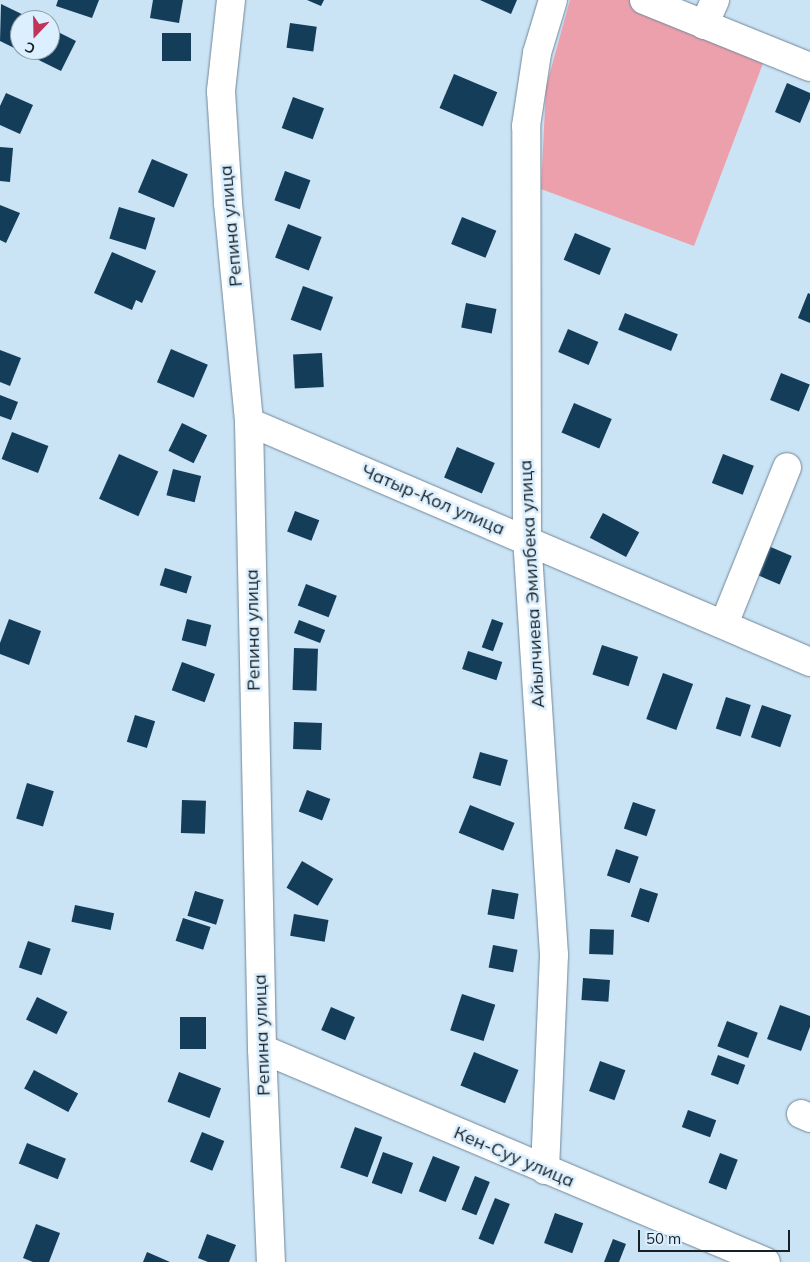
<!DOCTYPE html>
<html>
<head>
<meta charset="utf-8">
<style>
  body { margin:0 }
  #map { position:relative; width:810px; height:1262px; overflow:hidden; background:#cae3f5; font-family:Mulish,sans-serif }
  div>[style] { position:absolute }
  .green>* { inset:0; background:#eca0ab }
  .building>* { inset:0; background:#133d58; transform-origin:0 0 }
  .roads { filter:drop-shadow(0 0 1px #718798) drop-shadow(0 0 1px #718798) }
  .minor>* { height:28px; margin:-14px; padding:0 14px; transform-origin:14px; border-radius:14px; background:#fff }
  span { translate:-50% -50%; white-space:nowrap; text-align:center; line-height:1.15; -webkit-text-stroke:5px #dbeffe; paint-order:stroke }
  .street-label { font-size:18px; color:#172026 }
  .north { position:absolute; left:10px; top:10px; width:50px; height:50px; box-sizing:border-box; background:#dbeffe; border:1px solid #8d9ca8; border-radius:50%; rotate:201deg; font-size:14px; font-weight:700; line-height:20px; text-align:center; color:#172026 }
  .north::after { content:''; display:block; margin:auto; width:18px; height:22px; background:#c23359; clip-path:polygon(50% 0,100% 100%,50% 72%,0 100%) }
  .scale { position:absolute; left:638px; top:1230px; width:152px; height:22px; box-sizing:border-box; border:2px solid #172026; border-top:0; padding-left:6px; font-size:15px; line-height:18px; white-space:nowrap; color:#172026; -webkit-text-stroke:4px #dbeffe; paint-order:stroke }
</style>
</head>
<body>
<div id="map">
  <div class="green">
    <i style="clip-path:polygon(570px 0,652px 0,770px 45px,694px 246px,541px 189px,546px 87px)"></i>
  </div>
  <div class="building">
    <i style="clip-path:polygon(58px 0,99px 0,92px 18px,56px 6px)"></i>
    <i style="clip-path:polygon(153px 0,183px 0,179px 23px,150px 18px)"></i>
    <i style="clip-path:polygon(307px 0,324px 0,321px 6px)"></i>
    <i style="clip-path:polygon(480px 0,517px 0,511px 14px)"></i>
    <i style="clip-path:polygon(1px 4px,34px 20px,20px 20px,20px 50px,50px 50px,50px 28px,76px 41px,61px 71px,0 41px)"></i>
    <i style="left:290px;top:23px;width:27px;height:25px;rotate:8deg"></i>
    <i style="left:162px;top:33px;width:29px;height:28px"></i>
    <i style="left:454px;top:74px;width:47px;height:37px;rotate:23deg"></i>
    <i style="clip-path:polygon(787px 83px,810px 93px,810px 99px,800px 123px,775px 112px)"></i>
    <i style="clip-path:polygon(6px 93px,33px 105px,20px 134px,0 125px,0 106px)"></i>
    <i style="left:293px;top:97px;width:33px;height:33px;rotate:20deg"></i>
    <i style="clip-path:polygon(0 147px,13px 148px,10px 182px,0 181px)"></i>
    <i style="left:152px;top:159px;width:39px;height:36px;rotate:23deg"></i>
    <i style="left:285px;top:171px;width:27px;height:31px;rotate:20deg"></i>
    <i style="clip-path:polygon(0 205px,20px 213px,6px 243px,0 240px)"></i>
    <i style="left:119px;top:207px;width:38px;height:33px;rotate:17deg"></i>
    <i style="left:462px;top:217px;width:37px;height:29px;rotate:22deg"></i>
    <i style="left:288px;top:224px;width:36px;height:36px;rotate:21deg"></i>
    <i style="left:575px;top:233px;width:39px;height:29px;rotate:23deg"></i>
    <i style="clip-path:polygon(112px 252px,156px 271px,142px 303px,136px 300px,132px 310px,94px 293px)"></i>
    <i style="left:303px;top:286px;width:32px;height:36px;rotate:20deg"></i>
    <i style="clip-path:polygon(808px 293px,810px 294px,810px 323px,798px 318px)"></i>
    <i style="left:466px;top:303px;width:31px;height:25px;rotate:11deg"></i>
    <i style="left:625px;top:313px;width:57px;height:18px;rotate:22deg"></i>
    <i style="left:568px;top:329px;width:33px;height:25px;rotate:23deg"></i>
    <i style="left:171px;top:349px;width:40px;height:36px;rotate:23deg"></i>
    <i style="clip-path:polygon(0 350px,21px 358px,10px 386px,0 382px)"></i>
    <i style="left:322px;top:353px;width:34px;height:29px;rotate:87deg"></i>
    <i style="left:781px;top:373px;width:31px;height:29px;rotate:22deg"></i>
    <i style="clip-path:polygon(0 395px,18px 402px,11px 420px,0 416px)"></i>
    <i style="left:574px;top:403px;width:41px;height:32px;rotate:23deg"></i>
    <i style="left:182px;top:423px;width:28px;height:31px;rotate:26deg"></i>
    <i style="left:12px;top:432px;width:39px;height:29px;rotate:21deg"></i>
    <i style="left:457px;top:447px;width:41px;height:33px;rotate:23deg"></i>
    <i style="left:119px;top:454px;width:43px;height:49px;rotate:24deg"></i>
    <i style="left:723px;top:454px;width:33px;height:31px;rotate:21deg"></i>
    <i style="left:173px;top:469px;width:29px;height:27px;rotate:14deg"></i>
    <i style="left:295px;top:511px;width:26px;height:22px;rotate:21deg"></i>
    <i style="left:603px;top:513px;width:41px;height:28px;rotate:28deg"></i>
    <i style="left:766px;top:545px;width:28px;height:31px;rotate:23deg"></i>
    <i style="left:165px;top:568px;width:28px;height:18px;rotate:17deg"></i>
    <i style="left:306px;top:584px;width:33px;height:23px;rotate:21deg"></i>
    <i style="clip-path:polygon(9px 619px,41px 631px,29px 665px,0 654px,0 643px)"></i>
    <i style="left:187px;top:619px;width:25px;height:22px;rotate:14deg"></i>
    <i style="left:492px;top:619px;width:12px;height:30px;rotate:20deg"></i>
    <i style="left:299px;top:620px;width:28px;height:14px;rotate:21deg"></i>
    <i style="left:602px;top:645px;width:38px;height:31px;rotate:18deg"></i>
    <i style="left:294px;top:648px;width:24px;height:42px;rotate:2deg"></i>
    <i style="left:468px;top:651px;width:36px;height:19px;rotate:18deg"></i>
    <i style="left:182px;top:662px;width:35px;height:30px;rotate:20deg"></i>
    <i style="left:663px;top:673px;width:32px;height:49px;rotate:20deg"></i>
    <i style="left:726px;top:697px;width:26px;height:33px;rotate:18deg"></i>
    <i style="left:762px;top:705px;width:31px;height:34px;rotate:19deg"></i>
    <i style="left:135px;top:715px;width:21px;height:28px;rotate:17deg"></i>
    <i style="left:294px;top:722px;width:28px;height:27px;rotate:2deg"></i>
    <i style="left:480px;top:752px;width:29px;height:27px;rotate:16deg"></i>
    <i style="left:27px;top:783px;width:28px;height:37px;rotate:17deg"></i>
    <i style="left:307px;top:790px;width:25px;height:23px;rotate:21deg"></i>
    <i style="left:182px;top:800px;width:24px;height:33px;rotate:2deg"></i>
    <i style="left:633px;top:802px;width:24px;height:28px;rotate:19deg"></i>
    <i style="left:470px;top:805px;width:48px;height:30px;rotate:22deg"></i>
    <i style="left:616px;top:849px;width:24px;height:28px;rotate:19deg"></i>
    <i style="left:302px;top:861px;width:36px;height:31px;rotate:30deg"></i>
    <i style="left:640px;top:888px;width:19px;height:30px;rotate:18deg"></i>
    <i style="left:492px;top:889px;width:27px;height:26px;rotate:10deg"></i>
    <i style="left:195px;top:891px;width:30px;height:26px;rotate:17deg"></i>
    <i style="left:75px;top:905px;width:40px;height:17px;rotate:12deg"></i>
    <i style="left:294px;top:914px;width:35px;height:22px;rotate:10deg"></i>
    <i style="left:183px;top:918px;width:29px;height:24px;rotate:18deg"></i>
    <i style="left:590px;top:929px;width:24px;height:25px;rotate:2deg"></i>
    <i style="left:28px;top:941px;width:24px;height:28px;rotate:19deg"></i>
    <i style="left:493px;top:945px;width:25px;height:23px;rotate:11deg"></i>
    <i style="left:583px;top:978px;width:27px;height:22px;rotate:4deg"></i>
    <i style="left:462px;top:994px;width:35px;height:38px;rotate:18deg"></i>
    <i style="left:37px;top:997px;width:34px;height:25px;rotate:26deg"></i>
    <i style="clip-path:polygon(780px 1005px,810px 1016px,810px 1027px,801px 1051px,767px 1039px)"></i>
    <i style="left:331px;top:1007px;width:26px;height:25px;rotate:23deg"></i>
    <i style="left:180px;top:1017px;width:26px;height:32px"></i>
    <i style="left:727px;top:1021px;width:33px;height:27px;rotate:21deg"></i>
    <i style="left:474px;top:1052px;width:48px;height:36px;rotate:22deg"></i>
    <i style="left:718px;top:1055px;width:29px;height:21px;rotate:20deg"></i>
    <i style="left:600px;top:1061px;width:27px;height:32px;rotate:20deg"></i>
    <i style="left:34px;top:1070px;width:50px;height:21px;rotate:28deg"></i>
    <i style="left:179px;top:1072px;width:45px;height:32px;rotate:21deg"></i>
    <i style="left:688px;top:1110px;width:30px;height:18px;rotate:20deg"></i>
    <i style="left:355px;top:1127px;width:29px;height:43px;rotate:20deg"></i>
    <i style="left:202px;top:1132px;width:24px;height:32px;rotate:22deg"></i>
    <i style="left:27px;top:1143px;width:42px;height:22px;rotate:22deg"></i>
    <i style="left:383px;top:1152px;width:32px;height:33px;rotate:20deg"></i>
    <i style="left:720px;top:1153px;width:19px;height:32px;rotate:21deg"></i>
    <i style="left:433px;top:1156px;width:29px;height:38px;rotate:22deg"></i>
    <i style="left:475px;top:1176px;width:16px;height:36px;rotate:22deg"></i>
    <i style="left:495px;top:1198px;width:16px;height:44px;rotate:22deg"></i>
    <i style="left:555px;top:1213px;width:30px;height:32px;rotate:20deg"></i>
    <i style="clip-path:polygon(36px 1224px,60px 1233px,49px 1262px,33px 1262px,23px 1258px)"></i>
    <i style="clip-path:polygon(207px 1234px,236px 1245px,229px 1262px,208px 1262px,198px 1258px)"></i>
    <i style="clip-path:polygon(613px 1239px,626px 1244px,619px 1262px,604px 1262px)"></i>
    <i style="clip-path:polygon(147px 1252px,170px 1262px,143px 1262px)"></i>
  </div>
  <div class="roads">
    <div class="minor">
      <i style="left:231px;top:0;width:92px;rotate:96.3deg"></i>
      <i style="left:221px;top:91px;width:112px;rotate:86.4deg"></i>
      <i style="left:228px;top:203px;width:220px;rotate:84.5deg"></i>
      <i style="left:249px;top:422px;width:627px;rotate:88.81deg"></i>
      <i style="left:262px;top:1049px;width:213px;rotate:87.6deg"></i>
      <i style="left:644px;top:0;width:179px;rotate:22deg"></i>
      <i style="left:704px;top:25px;width:27px;rotate:-66deg"></i>
      <i style="left:249px;top:422px;width:610px;rotate:23.16deg"></i>
      <i style="left:724px;top:624px;width:169px;rotate:-68.1deg"></i>
      <i style="left:262px;top:1049px;width:547px;rotate:22.91deg"></i>
      <i style="left:801px;top:1114px;width:10px;rotate:24deg"></i>
      <i style="left:545px;top:1170px;width:215px;rotate:-87.6deg"></i>
      <i style="left:554px;top:955px;width:416px;rotate:-93.7deg"></i>
      <i style="left:527px;top:540px;width:414px;rotate:-90.1deg"></i>
      <i style="left:526px;top:126px;width:74px;rotate:-81.4deg"></i>
      <i style="left:537px;top:53px;width:55px;rotate:-73.2deg"></i>
    </div>
  </div>
  <div class="street-label">
    <span style="left:231px;top:226px;rotate:-95deg">Репина улица</span>
    <span style="left:433px;top:500px;rotate:23deg">Чатыр-Кол улица</span>
    <span style="left:532px;top:584px;rotate:-93deg">Айылчиева Эмилбека улица</span>
    <span style="left:253px;top:630px;rotate:-91deg">Репина улица</span>
    <span style="left:262px;top:1035px;rotate:-92deg">Репина улица</span>
    <span style="left:514px;top:1157px;rotate:23deg">Кен-Суу улица</span>
  </div>
  <div class="north">С</div>
  <div class="scale">50 m</div>
</div>
</body>
</html>
